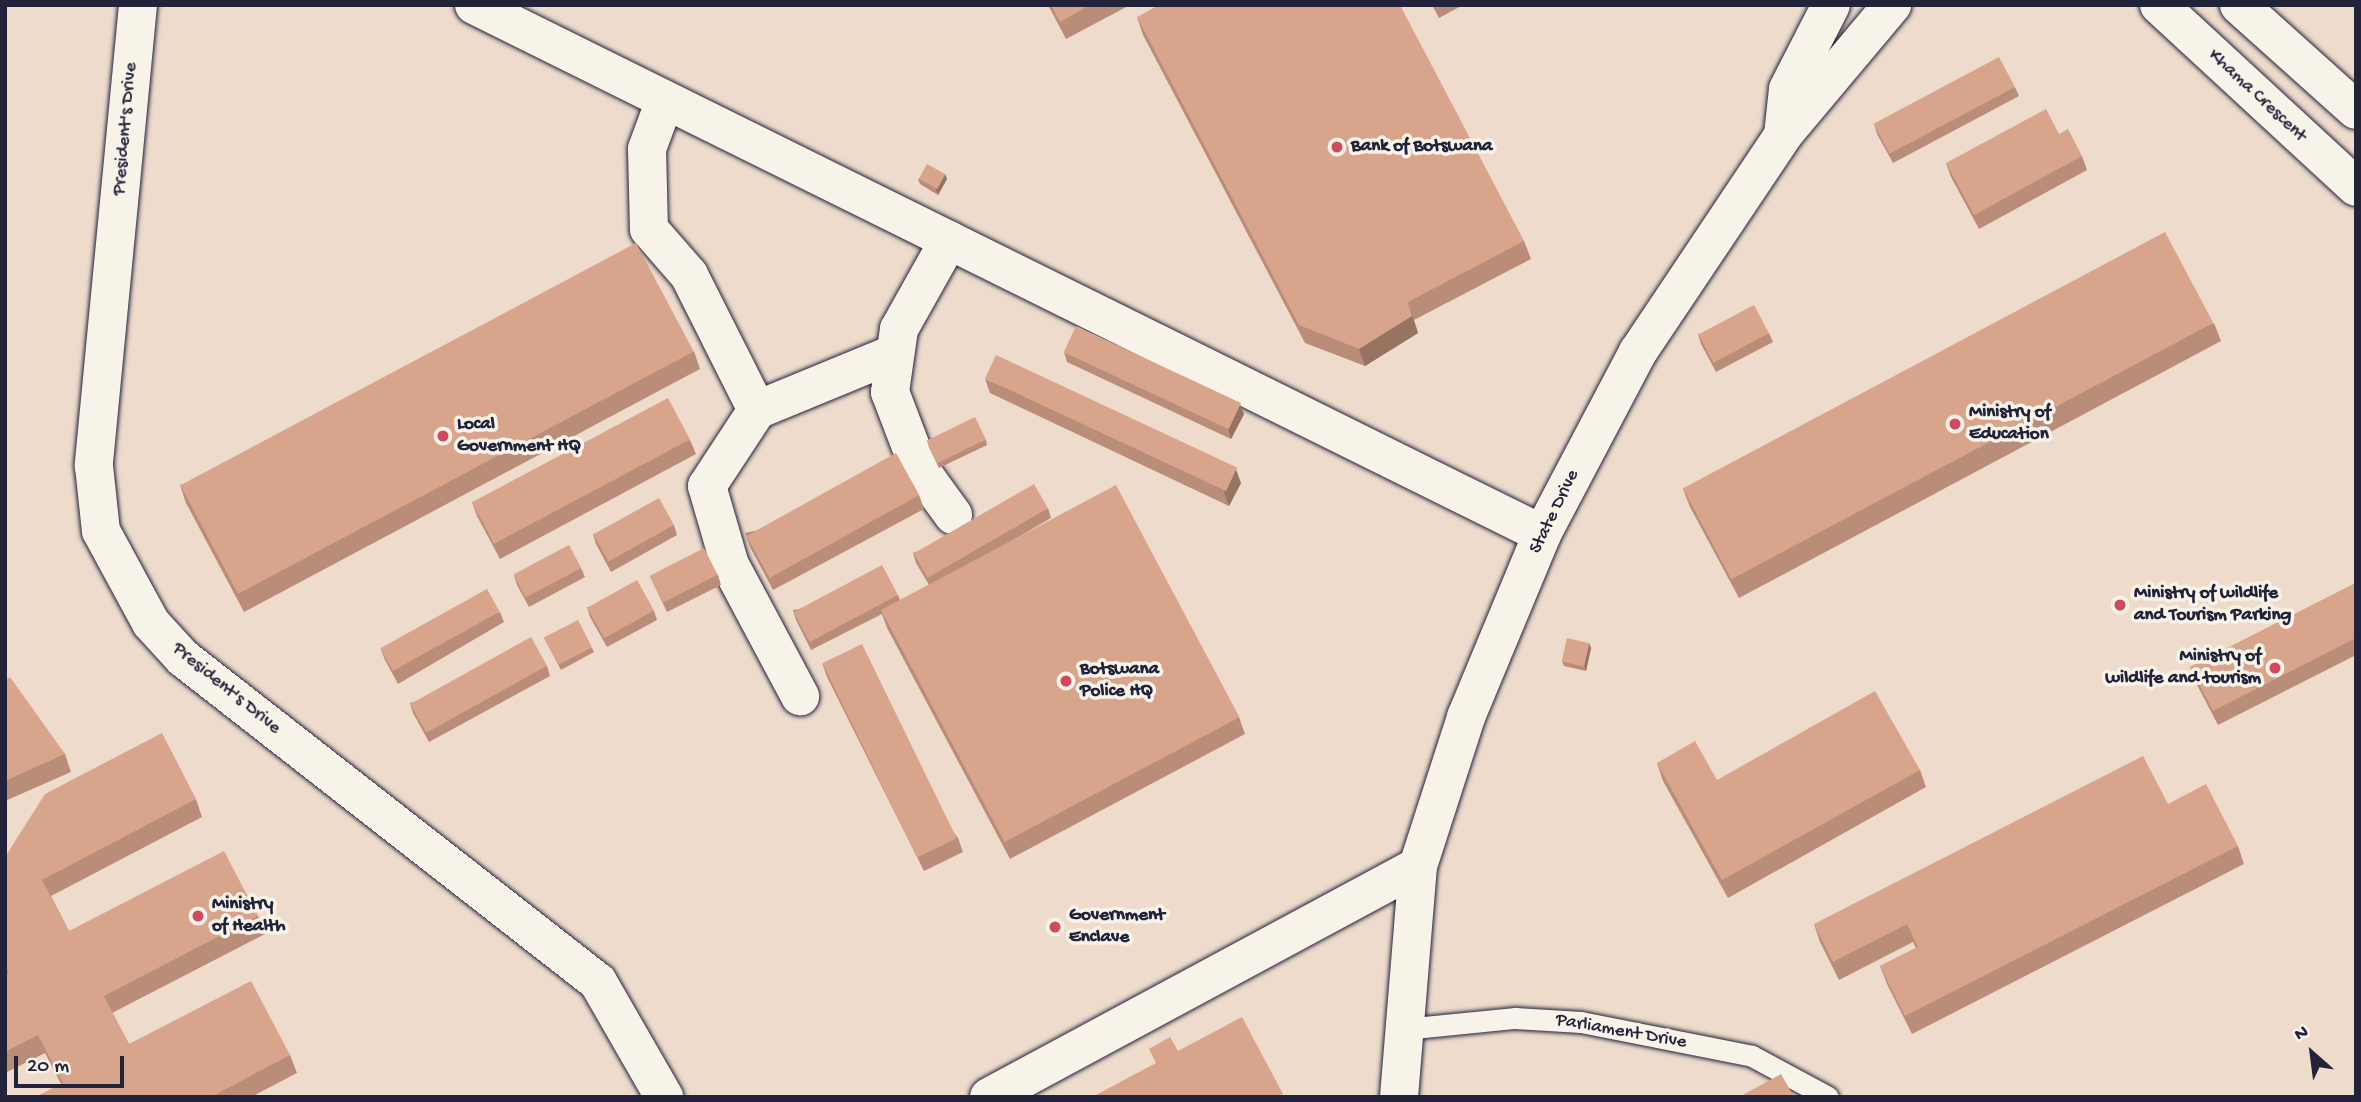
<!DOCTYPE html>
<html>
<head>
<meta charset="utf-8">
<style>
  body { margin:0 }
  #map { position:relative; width:2361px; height:1102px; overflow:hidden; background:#eedbcc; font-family:"Gochi Hand",sans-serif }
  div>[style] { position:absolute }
  .roads { filter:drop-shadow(0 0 2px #22223b) drop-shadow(0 0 2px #22223b) }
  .lane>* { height:21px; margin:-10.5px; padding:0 10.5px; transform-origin:10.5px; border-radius:10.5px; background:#f7f3e8 }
  .street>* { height:38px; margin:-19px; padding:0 19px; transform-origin:19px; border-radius:19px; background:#f7f3e8 }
  .primary>* { height:38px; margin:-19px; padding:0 19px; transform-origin:19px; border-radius:19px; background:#f7f3e8 }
  .wall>* { inset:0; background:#ba8d78 }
  .shaded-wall>* { inset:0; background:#977362 }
  .building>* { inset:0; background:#d8a48c; transform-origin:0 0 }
  .dots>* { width:19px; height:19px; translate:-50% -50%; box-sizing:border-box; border:4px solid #f7f3e8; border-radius:50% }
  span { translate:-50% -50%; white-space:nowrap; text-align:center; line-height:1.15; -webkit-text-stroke:7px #f7f3e8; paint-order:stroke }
  .street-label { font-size:19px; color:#22223b }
  .poi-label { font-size:19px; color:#22223b; font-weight:700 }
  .left { translate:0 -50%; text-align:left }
  .right { translate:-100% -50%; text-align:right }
  .frame { position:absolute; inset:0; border:7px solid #22223b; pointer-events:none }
  .north { position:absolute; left:2277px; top:1018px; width:70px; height:70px; -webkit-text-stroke:5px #f7f3e8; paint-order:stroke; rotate:332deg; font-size:19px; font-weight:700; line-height:28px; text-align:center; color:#22223b }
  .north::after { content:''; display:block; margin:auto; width:24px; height:32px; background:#22223b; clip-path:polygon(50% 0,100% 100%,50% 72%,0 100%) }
  .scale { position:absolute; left:14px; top:1056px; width:110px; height:32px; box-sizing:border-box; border:4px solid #22223b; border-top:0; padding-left:9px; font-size:21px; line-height:24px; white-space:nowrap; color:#22223b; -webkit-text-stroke:5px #f7f3e8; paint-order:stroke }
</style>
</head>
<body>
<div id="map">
  <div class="roads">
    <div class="lane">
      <i style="left:1404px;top:1029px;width:112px;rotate:-5.7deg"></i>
      <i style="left:1515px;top:1018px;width:66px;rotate:3.5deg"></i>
      <i style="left:1581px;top:1022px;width:174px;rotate:11.2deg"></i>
      <i style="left:1752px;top:1056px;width:86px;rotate:28.3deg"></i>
    </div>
    <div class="street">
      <i style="left:138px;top:5px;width:463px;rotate:95.5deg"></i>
      <i style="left:94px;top:466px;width:65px;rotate:83.9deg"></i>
      <i style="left:101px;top:531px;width:105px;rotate:61.5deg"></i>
      <i style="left:151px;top:623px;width:47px;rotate:47.6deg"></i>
      <i style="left:183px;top:658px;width:526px;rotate:37.98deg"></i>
      <i style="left:598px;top:982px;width:133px;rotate:60.1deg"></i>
      <i style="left:474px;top:5px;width:1192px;rotate:26.35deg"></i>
      <i style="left:665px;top:100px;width:52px;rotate:110.2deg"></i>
      <i style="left:647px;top:149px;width:80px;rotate:88.6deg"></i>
      <i style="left:649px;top:229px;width:61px;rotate:49deg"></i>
      <i style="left:689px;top:275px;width:151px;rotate:63.3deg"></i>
      <i style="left:757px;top:410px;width:91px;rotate:123.3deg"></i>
      <i style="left:707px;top:486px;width:82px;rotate:73.8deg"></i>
      <i style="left:730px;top:565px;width:149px;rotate:61.9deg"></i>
      <i style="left:949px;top:240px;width:102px;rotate:119.3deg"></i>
      <i style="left:899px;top:329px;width:64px;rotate:98.1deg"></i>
      <i style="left:890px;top:392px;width:81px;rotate:69.1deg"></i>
      <i style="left:919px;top:468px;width:58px;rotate:54.1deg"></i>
      <i style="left:757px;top:410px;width:149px;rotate:-22.4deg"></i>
      <i style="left:989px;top:1097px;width:487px;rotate:-28.3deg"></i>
      <i style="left:1399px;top:1097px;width:232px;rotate:-85.3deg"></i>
      <i style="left:1418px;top:866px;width:157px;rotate:-72.1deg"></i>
      <i style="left:1466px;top:717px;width:198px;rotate:-67.4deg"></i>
      <i style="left:1542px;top:534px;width:206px;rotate:-62.2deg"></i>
      <i style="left:1638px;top:352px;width:261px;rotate:-56.2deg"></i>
      <i style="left:1783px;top:135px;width:170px;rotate:-50deg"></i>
    </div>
    <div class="primary">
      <i style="left:2159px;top:5px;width:268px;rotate:42.7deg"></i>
      <i style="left:2239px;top:5px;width:157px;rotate:41.9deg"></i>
      <i style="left:1783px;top:135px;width:46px;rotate:-83.8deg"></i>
      <i style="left:1788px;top:89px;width:94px;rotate:-62.9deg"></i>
    </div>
  </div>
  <div class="wall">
    <i style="clip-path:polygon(1048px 5px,1130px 5px,1066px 39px)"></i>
    <i style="clip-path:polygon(1432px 5px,1463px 5px,1439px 18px)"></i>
    <i style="clip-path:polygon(1137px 17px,1524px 241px,1531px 259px,1414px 320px,1418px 333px,1365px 366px,1305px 343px,1143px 35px)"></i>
    <i style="clip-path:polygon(2015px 87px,2019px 96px,1893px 163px,1877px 134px,1874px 124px)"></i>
    <i style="clip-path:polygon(2082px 156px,2087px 170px,1979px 229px,1951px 177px,1946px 163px)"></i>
    <i style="clip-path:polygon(945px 174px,947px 179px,938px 195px,920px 184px,918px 179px)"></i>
    <i style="clip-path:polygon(2214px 323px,2221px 341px,1739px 598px,1690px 507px,1683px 489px)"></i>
    <i style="clip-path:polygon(1769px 333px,1773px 342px,1716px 372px,1701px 344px,1698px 334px)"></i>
    <i style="clip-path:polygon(694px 351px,700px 369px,244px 612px,186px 503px,180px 485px)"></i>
    <i style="clip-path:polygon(1064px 352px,1244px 414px,1231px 439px,1067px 362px)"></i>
    <i style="clip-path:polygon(985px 379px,1241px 483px,1229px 506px,990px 393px)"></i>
    <i style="clip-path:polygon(690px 440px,696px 454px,500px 559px,477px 516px,472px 502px)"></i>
    <i style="clip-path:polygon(986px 440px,987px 445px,939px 468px,928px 445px)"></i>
    <i style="clip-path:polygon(919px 495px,924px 509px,773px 590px,750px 547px,745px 533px)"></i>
    <i style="clip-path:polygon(1048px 508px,1051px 518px,1008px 543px,1239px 717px,1245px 734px,1010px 859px,887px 628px,882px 614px,811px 650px,796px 620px,793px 610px,898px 595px,900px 600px,929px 585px,916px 563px,913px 553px)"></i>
    <i style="clip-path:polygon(674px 525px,677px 535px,611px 572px,596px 544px,593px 534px)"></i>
    <i style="clip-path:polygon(581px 568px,585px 577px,529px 607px,517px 585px,514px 575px)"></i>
    <i style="clip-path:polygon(718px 575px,721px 585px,667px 612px,654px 585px,650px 576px)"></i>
    <i style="clip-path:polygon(2356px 583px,2356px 655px,2218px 725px,2195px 681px,2190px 667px)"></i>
    <i style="clip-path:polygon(587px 607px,654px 611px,657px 620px,607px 647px,590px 617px)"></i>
    <i style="clip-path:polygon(500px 612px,504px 622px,398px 684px,385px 660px,381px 650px)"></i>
    <i style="clip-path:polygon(544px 638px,592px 648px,594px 652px,561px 670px)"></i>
    <i style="clip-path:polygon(1589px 643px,1591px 648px,1586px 671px,1564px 666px,1562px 661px)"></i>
    <i style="clip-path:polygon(822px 663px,958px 838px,963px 852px,924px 871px,827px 677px)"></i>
    <i style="clip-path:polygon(547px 666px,550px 676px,429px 742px,413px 713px,410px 703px)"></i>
    <i style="clip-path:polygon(5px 681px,65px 754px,71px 772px,5px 801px)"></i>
    <i style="clip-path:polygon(1657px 763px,1717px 780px,1920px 770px,1926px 787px,1728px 898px,1663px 781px)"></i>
    <i style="clip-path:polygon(196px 799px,202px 817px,51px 896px,69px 931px,258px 916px,265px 934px,112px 1013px,129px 1044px,290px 1055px,297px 1073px,251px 1097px,36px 1097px,61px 1084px,45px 1053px,5px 1073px,5px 975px,7px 974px,5px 970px,5px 857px)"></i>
    <i style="clip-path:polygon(2238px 846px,2244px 864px,1912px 1034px,1887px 984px,1880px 966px,1916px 948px,1913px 942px,1839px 980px,1820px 942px,1814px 924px)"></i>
  </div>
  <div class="shaded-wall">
    <i style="clip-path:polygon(945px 174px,947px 179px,938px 195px,936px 190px)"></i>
    <i style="clip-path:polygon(1408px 302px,1418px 333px,1365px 366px,1359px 349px)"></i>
    <i style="clip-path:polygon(1240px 404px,1244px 414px,1231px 439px,1228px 429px)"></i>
    <i style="clip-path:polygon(1236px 469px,1241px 483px,1229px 506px,1224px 492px)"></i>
    <i style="clip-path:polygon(1589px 643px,1591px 648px,1586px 671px,1584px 666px)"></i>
  </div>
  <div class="building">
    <i style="clip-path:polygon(1051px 5px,1090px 5px,1060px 22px)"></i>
    <i style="clip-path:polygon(1159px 5px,1400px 5px,1524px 241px,1408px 302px,1412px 316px,1359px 349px,1299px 325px,1137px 17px)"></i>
    <i style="left:1999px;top:57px;width:34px;height:142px;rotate:62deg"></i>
    <i style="clip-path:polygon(2046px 109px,2059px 134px,2068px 129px,2082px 156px,1974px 215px,1946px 163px)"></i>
    <i style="left:927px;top:164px;width:21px;height:17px;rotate:29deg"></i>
    <i style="left:2165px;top:232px;width:103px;height:546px;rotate:62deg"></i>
    <i style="left:636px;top:243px;width:123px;height:516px;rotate:62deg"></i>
    <i style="left:1754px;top:305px;width:32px;height:63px;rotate:62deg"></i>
    <i style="left:1076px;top:326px;width:182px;height:29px;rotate:25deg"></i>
    <i style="left:996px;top:355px;width:266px;height:26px;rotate:25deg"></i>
    <i style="left:668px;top:398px;width:47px;height:222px;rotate:62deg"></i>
    <i style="left:975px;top:417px;width:25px;height:54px;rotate:64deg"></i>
    <i style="left:896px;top:453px;width:48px;height:171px;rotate:61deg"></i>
    <i style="left:1034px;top:484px;width:28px;height:139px;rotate:60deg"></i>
    <i style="left:1116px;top:485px;width:263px;height:266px;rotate:62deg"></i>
    <i style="left:659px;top:498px;width:31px;height:75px;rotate:61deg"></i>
    <i style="left:569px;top:545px;width:26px;height:63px;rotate:62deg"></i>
    <i style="left:704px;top:548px;width:30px;height:61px;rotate:63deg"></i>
    <i style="left:882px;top:565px;width:34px;height:100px;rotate:62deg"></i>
    <i style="left:637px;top:580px;width:35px;height:57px;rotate:61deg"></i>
    <i style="clip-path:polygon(2356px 583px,2356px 638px,2213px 711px,2190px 667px)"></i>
    <i style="left:487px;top:589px;width:26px;height:122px;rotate:61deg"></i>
    <i style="left:578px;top:620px;width:31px;height:38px;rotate:63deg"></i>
    <i style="left:531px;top:637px;width:33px;height:138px;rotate:61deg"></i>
    <i style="left:1567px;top:638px;width:23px;height:24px;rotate:13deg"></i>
    <i style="left:862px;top:644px;width:216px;height:44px;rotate:64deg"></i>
    <i style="clip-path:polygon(10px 677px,65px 754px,5px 781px,5px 681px)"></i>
    <i style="clip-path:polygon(1875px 691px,1920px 770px,1722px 880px,1657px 763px,1695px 741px,1717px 780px)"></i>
    <i style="clip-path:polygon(162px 733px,196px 799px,42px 880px,69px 931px,224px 851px,258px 916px,104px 996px,129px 1044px,251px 981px,290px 1055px,211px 1097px,36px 1097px,63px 1083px,38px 1035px,5px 1052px,5px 975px,9px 973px,5px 965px,5px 857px,45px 794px)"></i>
    <i style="clip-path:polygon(2143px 756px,2168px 804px,2206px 784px,2238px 846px,1905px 1016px,1880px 966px,1918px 947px,1907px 924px,1833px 962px,1814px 924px)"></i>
    <i style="clip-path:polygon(1242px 1017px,1283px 1094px,1278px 1097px,1092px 1097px,1156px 1063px,1149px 1049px,1170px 1037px,1178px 1051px)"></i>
    <i style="clip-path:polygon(1781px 1074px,1794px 1097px,1739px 1097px)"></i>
  </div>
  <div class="dots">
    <i style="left:1337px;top:147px;background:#d1495b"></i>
    <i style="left:1955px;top:424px;background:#d1495b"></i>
    <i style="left:443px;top:436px;background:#d1495b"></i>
    <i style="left:2120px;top:605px;background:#d1495b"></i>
    <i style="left:2275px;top:668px;background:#d1495b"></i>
    <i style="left:1066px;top:681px;background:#d1495b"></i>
    <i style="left:198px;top:916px;background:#d1495b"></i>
    <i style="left:1055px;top:927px;background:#d1495b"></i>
  </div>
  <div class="street-label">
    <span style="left:2257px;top:96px;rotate:43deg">Khama Crescent</span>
    <span style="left:126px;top:129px;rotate:-85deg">President's Drive</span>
    <span style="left:1555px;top:512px;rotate:-64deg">State Drive</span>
    <span style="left:226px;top:689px;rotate:39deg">President's Drive</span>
    <span style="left:1621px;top:1032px;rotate:10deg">Parliament Drive</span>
  </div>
  <div class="poi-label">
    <span class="left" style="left:1351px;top:147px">Bank of Botswana</span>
    <span class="left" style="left:1969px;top:424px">Ministry of<br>Education</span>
    <span class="left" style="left:457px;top:436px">Local<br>Government HQ</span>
    <span class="left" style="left:2134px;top:605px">Ministry of wildlife<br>and Tourism Parking</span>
    <span class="right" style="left:2261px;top:668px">Ministry of<br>wildlife and tourism</span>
    <span class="left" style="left:1080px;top:681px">Botswana<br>Police HQ</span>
    <span class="left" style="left:212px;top:916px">Ministry<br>of Health</span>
    <span class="left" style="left:1069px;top:927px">Government<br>Enclave</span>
  </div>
  <div class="frame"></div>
  <div class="north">N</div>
  <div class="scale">20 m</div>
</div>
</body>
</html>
